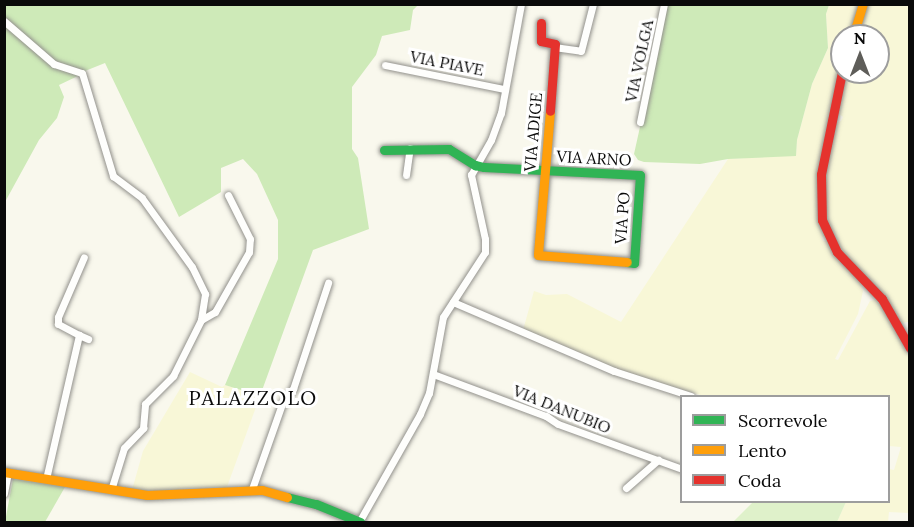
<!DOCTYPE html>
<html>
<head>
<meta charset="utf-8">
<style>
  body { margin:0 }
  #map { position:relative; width:914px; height:527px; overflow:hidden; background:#f9f8ed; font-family:Lora,serif }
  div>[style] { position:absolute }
  .farmland>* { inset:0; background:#f8f7d7 }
  .green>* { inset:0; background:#dff1ca }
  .forest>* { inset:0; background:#ceeab8 }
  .roads { filter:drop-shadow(0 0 2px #92918c) drop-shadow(0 0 2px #92918c) }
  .street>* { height:7px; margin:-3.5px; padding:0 3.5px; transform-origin:3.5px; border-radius:3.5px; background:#fefefc }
  .fast>* { height:9px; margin:-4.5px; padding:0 4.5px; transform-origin:4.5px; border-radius:4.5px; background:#30b455 }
  .slow>* { height:9px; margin:-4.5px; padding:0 4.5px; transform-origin:4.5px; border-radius:4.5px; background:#ff9f0a }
  .jam>* { height:9px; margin:-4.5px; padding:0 4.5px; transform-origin:4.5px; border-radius:4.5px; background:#e5322d }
  span { translate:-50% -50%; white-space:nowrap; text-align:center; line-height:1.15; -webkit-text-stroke:6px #fff; paint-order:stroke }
  .street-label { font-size:16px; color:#0a0a0a }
  .quarter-label { font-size:20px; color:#0a0a0a; letter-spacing:1.5px }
  .frame { position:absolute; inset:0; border:6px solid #0a0a0a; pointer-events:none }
  .legend { position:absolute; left:680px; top:395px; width:210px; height:108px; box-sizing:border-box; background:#fff; border:2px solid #9d9d9d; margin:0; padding:8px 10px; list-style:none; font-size:18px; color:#0a0a0a }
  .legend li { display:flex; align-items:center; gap:12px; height:30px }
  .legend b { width:30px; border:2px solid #9d9d9d }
  .north { position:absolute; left:830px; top:24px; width:60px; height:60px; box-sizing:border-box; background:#fff; border:2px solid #9d9d9d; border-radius:50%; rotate:0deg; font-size:16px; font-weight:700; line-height:24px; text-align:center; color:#0a0a0a }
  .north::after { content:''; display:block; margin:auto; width:21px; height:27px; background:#5e5d59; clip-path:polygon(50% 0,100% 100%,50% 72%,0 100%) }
</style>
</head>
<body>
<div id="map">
  <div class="farmland">
    <i style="clip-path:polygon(829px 5px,860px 5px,850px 36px,842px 36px,842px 62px,817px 193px,817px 212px,825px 236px,822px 237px,823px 241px,827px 241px,858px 278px,863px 291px,858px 314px,835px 359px,838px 360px,870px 301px,875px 300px,879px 300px,889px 313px,909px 357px,909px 513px,889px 512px,888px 522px,837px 522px,846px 502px,888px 502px,889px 469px,894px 470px,901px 447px,889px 446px,888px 396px,704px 396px,616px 370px,523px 330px,534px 291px,546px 295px,567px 294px,621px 322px,728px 159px,796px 155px,797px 140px,812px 84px,828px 48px,826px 14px)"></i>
    <i style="clip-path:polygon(868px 5px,909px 5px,909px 322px,901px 323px,843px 254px,827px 225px,823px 183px,836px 123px,841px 121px,843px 117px,838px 113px,846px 72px,878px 72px,878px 36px,857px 35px)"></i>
    <i style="clip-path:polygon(190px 372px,222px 387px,225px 385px,260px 396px,227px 487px,182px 488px,176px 493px,132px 490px,143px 451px)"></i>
  </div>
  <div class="green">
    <i style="clip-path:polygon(753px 502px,846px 502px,837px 522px,733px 522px)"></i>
  </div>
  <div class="forest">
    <i style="clip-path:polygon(4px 5px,418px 5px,413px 10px,410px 30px,382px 36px,376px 55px,352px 87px,352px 149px,358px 158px,369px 229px,313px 250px,260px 396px,225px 385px,278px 259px,278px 220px,257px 174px,243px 159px,221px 168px,221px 192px,179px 217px,105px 63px,85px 71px,55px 61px,5px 17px)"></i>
    <i style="clip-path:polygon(667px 5px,829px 5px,826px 14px,828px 48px,812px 84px,797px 140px,796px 156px,728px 159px,700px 164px,644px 162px,638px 160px,634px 154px)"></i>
    <i style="clip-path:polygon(5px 24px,44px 58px,80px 75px,59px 85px,64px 97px,57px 118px,39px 140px,5px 202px)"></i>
    <i style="clip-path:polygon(13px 479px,65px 487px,45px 522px,5px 522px)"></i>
  </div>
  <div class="roads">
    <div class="street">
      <i style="left:4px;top:21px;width:66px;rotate:40.7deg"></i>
      <i style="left:54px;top:64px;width:29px;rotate:18deg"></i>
      <i style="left:82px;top:73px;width:108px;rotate:73.2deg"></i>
      <i style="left:113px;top:176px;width:36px;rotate:37deg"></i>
      <i style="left:142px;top:198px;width:85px;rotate:54.1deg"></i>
      <i style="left:192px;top:267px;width:30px;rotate:64deg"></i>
      <i style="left:205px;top:294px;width:26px;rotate:99deg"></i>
      <i style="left:554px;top:47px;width:27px;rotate:8deg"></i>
      <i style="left:581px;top:51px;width:49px;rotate:-75.7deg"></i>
      <i style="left:385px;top:65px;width:121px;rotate:11.4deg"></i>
      <i style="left:640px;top:122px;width:120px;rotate:-78.5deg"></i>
      <i style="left:406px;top:175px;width:27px;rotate:-82deg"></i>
      <i style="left:453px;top:302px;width:175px;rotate:23.2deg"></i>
      <i style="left:614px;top:371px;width:81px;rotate:18deg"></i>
      <i style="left:79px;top:335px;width:10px;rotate:24deg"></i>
      <i style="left:433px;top:374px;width:121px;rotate:20.4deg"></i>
      <i style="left:546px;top:416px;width:14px;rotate:34deg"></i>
      <i style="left:558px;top:424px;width:132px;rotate:19.9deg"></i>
      <i style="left:46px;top:479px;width:148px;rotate:-77.1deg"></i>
      <i style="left:79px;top:335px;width:24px;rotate:-152deg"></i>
      <i style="left:58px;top:324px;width:7px;rotate:-90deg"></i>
      <i style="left:58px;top:317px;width:65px;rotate:-66.6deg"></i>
      <i style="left:626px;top:488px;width:43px;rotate:-41.2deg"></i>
      <i style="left:252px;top:489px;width:90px;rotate:-70.6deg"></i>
      <i style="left:282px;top:404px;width:19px;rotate:-54deg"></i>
      <i style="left:293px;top:389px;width:112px;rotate:-71.7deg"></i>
      <i style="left:111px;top:490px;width:44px;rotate:-72.8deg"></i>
      <i style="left:124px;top:448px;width:28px;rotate:-46deg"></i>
      <i style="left:143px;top:428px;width:24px;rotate:-85deg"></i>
      <i style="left:145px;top:404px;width:40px;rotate:-45deg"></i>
      <i style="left:173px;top:376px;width:63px;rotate:-63.4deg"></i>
      <i style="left:201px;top:320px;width:16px;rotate:-30deg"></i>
      <i style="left:215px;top:312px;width:69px;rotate:-60.5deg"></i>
      <i style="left:249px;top:252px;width:13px;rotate:-86deg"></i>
      <i style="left:250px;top:239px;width:49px;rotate:-116.6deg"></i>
      <i style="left:4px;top:493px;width:21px;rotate:-79deg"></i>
      <i style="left:359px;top:522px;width:124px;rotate:-60.5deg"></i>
      <i style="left:420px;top:414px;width:23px;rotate:-67deg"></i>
      <i style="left:429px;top:393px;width:77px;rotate:-79.6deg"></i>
      <i style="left:443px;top:317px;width:77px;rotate:-57.1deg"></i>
      <i style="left:485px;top:252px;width:13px;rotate:-90deg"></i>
      <i style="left:485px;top:239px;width:66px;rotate:-102.3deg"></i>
      <i style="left:471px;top:175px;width:40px;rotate:-60.3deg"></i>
      <i style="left:491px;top:140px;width:29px;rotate:-70deg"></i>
      <i style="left:501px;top:113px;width:111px;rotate:-79.6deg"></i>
    </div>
    <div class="fast">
      <i style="left:384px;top:150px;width:65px;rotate:-0.9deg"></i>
      <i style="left:449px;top:149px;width:31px;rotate:32deg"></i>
      <i style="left:475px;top:165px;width:9px;rotate:13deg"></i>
      <i style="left:484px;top:167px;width:156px;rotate:2.9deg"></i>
      <i style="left:640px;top:175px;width:88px;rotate:93.9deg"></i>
      <i style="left:634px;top:263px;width:7px;rotate:-172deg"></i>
      <i style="left:287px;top:497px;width:30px;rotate:14deg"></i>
      <i style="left:316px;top:504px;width:48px;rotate:22.2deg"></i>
    </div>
    <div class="slow">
      <i style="left:853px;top:36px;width:34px;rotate:-73deg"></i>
      <i style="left:550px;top:111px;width:144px;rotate:94.8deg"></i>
      <i style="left:538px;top:255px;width:89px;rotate:4.5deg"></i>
      <i style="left:4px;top:472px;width:145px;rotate:9.1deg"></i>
      <i style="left:147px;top:495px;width:115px;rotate:-2.5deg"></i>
      <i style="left:262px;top:490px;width:26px;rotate:16deg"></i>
    </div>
    <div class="jam">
      <i style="left:541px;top:23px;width:18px;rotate:90deg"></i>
      <i style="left:541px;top:41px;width:14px;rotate:12deg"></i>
      <i style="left:555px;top:44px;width:67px;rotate:94.3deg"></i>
      <i style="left:842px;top:72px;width:104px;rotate:101.6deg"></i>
      <i style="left:821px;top:174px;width:46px;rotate:88.8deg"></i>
      <i style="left:822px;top:220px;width:35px;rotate:65deg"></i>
      <i style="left:837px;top:252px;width:65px;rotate:46.2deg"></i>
      <i style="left:882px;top:299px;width:56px;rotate:60.3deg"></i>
    </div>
  </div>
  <div class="street-label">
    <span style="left:639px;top:61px;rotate:-78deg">VIA VOLGA</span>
    <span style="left:447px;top:63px;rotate:11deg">VIA PIAVE</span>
    <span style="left:533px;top:132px;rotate:-85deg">VIA ADIGE</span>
    <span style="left:594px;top:158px;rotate:3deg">VIA ARNO</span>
    <span style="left:622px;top:218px;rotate:-86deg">VIA PO</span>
    <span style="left:562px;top:409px;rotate:22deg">VIA DANUBIO</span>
  </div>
  <div class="quarter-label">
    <span style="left:253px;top:397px">PALAZZOLO</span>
  </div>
  <div class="frame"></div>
  <ul class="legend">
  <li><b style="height:8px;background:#30b455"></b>Scorrevole</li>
  <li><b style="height:8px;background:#ff9f0a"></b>Lento</li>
  <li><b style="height:8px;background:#e5322d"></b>Coda</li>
  </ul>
  <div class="north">N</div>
</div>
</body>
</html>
